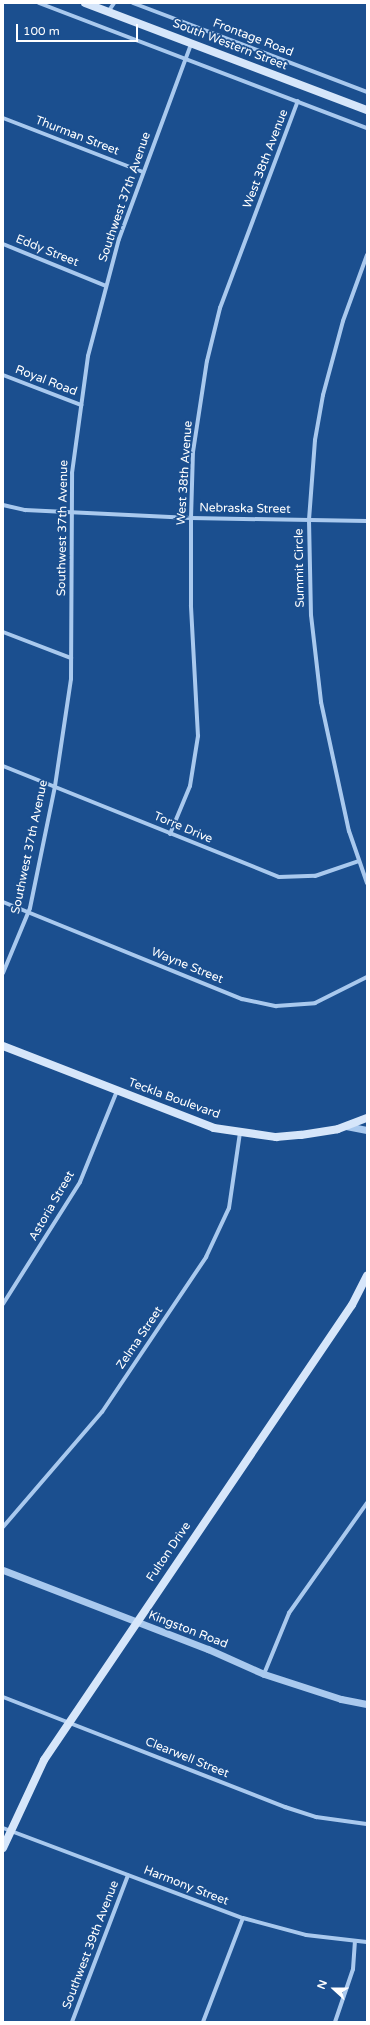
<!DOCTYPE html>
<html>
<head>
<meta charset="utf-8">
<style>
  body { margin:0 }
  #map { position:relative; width:370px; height:2025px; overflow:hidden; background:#1b4f8f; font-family:"Varela Round",sans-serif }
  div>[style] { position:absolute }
  .minor>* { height:4px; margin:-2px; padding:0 2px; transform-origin:2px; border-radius:2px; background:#a9c9ee }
  .tertiary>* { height:7px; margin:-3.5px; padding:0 3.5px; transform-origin:3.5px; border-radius:3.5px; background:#a9c9ee }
  .secondary>* { height:8px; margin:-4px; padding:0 4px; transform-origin:4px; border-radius:4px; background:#d6e6fa }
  span { translate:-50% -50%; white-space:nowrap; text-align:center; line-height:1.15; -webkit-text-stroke:3.5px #1b4f8f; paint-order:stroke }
  .street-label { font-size:12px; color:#fff }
  .frame { position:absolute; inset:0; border:4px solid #fff; pointer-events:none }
  .north { position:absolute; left:314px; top:1969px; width:40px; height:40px; -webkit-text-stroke:3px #1b4f8f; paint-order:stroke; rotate:291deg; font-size:11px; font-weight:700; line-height:16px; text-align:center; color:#fff }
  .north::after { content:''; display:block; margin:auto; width:14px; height:18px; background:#fff; clip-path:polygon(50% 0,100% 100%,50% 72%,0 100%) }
  .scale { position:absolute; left:16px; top:24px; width:122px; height:18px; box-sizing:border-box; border:2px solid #fff; border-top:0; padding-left:5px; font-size:12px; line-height:14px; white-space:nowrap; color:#fff; -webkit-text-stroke:3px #1b4f8f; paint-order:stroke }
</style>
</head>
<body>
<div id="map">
  <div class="minor">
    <i style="left:39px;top:3px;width:351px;rotate:20.9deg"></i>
    <i style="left:133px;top:3px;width:250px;rotate:20.8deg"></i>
    <i style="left:108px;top:12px;width:11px;rotate:-56deg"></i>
    <i style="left:3px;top:118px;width:150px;rotate:21.1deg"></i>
    <i style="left:3px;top:244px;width:111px;rotate:22.2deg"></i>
    <i style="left:367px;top:255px;width:70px;rotate:110deg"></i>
    <i style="left:343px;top:321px;width:77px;rotate:105.1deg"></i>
    <i style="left:323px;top:395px;width:46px;rotate:100.1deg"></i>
    <i style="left:315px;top:440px;width:80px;rotate:94.3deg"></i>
    <i style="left:309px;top:520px;width:95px;rotate:88.8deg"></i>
    <i style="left:311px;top:615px;width:88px;rotate:83.4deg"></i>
    <i style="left:321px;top:702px;width:132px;rotate:77.8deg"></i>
    <i style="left:349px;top:831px;width:55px;rotate:70.9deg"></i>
    <i style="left:3px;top:375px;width:84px;rotate:21deg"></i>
    <i style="left:3px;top:505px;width:23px;rotate:13deg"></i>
    <i style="left:25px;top:510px;width:166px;rotate:2.8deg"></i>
    <i style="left:191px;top:518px;width:176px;rotate:1deg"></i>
    <i style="left:3px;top:632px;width:73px;rotate:20.9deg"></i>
    <i style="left:3px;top:766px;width:297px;rotate:21.9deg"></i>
    <i style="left:279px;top:877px;width:36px;rotate:-2deg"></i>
    <i style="left:315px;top:876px;width:46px;rotate:-18.8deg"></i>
    <i style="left:170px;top:834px;width:52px;rotate:-67.4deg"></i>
    <i style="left:190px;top:786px;width:51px;rotate:-80.9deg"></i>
    <i style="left:198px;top:736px;width:131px;rotate:-93.1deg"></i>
    <i style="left:191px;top:605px;width:87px;rotate:-90deg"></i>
    <i style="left:191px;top:518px;width:66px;rotate:-88.3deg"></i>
    <i style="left:193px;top:452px;width:92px;rotate:-81.3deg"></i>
    <i style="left:207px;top:361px;width:55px;rotate:-76.2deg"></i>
    <i style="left:220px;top:308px;width:221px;rotate:-69.4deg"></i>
    <i style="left:3px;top:902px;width:258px;rotate:22.1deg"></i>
    <i style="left:242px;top:999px;width:35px;rotate:12deg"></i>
    <i style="left:276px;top:1006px;width:39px;rotate:-4deg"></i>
    <i style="left:315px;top:1003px;width:58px;rotate:-26.6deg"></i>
    <i style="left:3px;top:973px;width:70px;rotate:-67.4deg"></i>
    <i style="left:30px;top:908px;width:125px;rotate:-78.4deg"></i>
    <i style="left:55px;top:786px;width:108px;rotate:-81.5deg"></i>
    <i style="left:71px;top:679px;width:206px;rotate:-89.7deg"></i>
    <i style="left:72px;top:473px;width:118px;rotate:-82.2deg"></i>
    <i style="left:88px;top:356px;width:121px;rotate:-75.2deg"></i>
    <i style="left:119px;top:239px;width:208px;rotate:-69.7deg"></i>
    <i style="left:3px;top:1304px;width:144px;rotate:-57.7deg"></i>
    <i style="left:80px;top:1182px;width:98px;rotate:-67.9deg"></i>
    <i style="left:3px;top:1527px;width:152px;rotate:-49.3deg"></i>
    <i style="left:102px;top:1412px;width:187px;rotate:-56.1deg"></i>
    <i style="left:206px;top:1257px;width:54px;rotate:-64.9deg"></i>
    <i style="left:229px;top:1208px;width:76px;rotate:-81.7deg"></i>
    <i style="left:264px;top:1674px;width:66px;rotate:-67.7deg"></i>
    <i style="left:289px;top:1613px;width:135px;rotate:-54.7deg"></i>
    <i style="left:3px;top:1697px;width:303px;rotate:21.3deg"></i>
    <i style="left:285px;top:1807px;width:33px;rotate:18deg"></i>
    <i style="left:316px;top:1817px;width:51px;rotate:7.8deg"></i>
    <i style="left:3px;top:1828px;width:256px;rotate:20.6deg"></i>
    <i style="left:243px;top:1918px;width:65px;rotate:15.1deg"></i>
    <i style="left:306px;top:1935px;width:61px;rotate:6.5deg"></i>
    <i style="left:72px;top:2022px;width:157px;rotate:-69.1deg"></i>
    <i style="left:203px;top:2022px;width:111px;rotate:-69deg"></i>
    <i style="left:335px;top:2022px;width:56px;rotate:-71.2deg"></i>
    <i style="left:353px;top:1969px;width:28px;rotate:-86deg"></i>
  </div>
  <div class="tertiary">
    <i style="left:346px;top:1126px;width:21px;rotate:11deg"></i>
    <i style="left:3px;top:1570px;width:220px;rotate:21.1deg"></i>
    <i style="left:208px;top:1649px;width:61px;rotate:24.1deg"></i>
    <i style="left:264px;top:1674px;width:81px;rotate:18deg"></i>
    <i style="left:341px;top:1699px;width:26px;rotate:11deg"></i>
  </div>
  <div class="secondary">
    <i style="left:85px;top:3px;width:302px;rotate:20.8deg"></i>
    <i style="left:3px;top:1046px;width:226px;rotate:21.2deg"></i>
    <i style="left:214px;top:1128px;width:63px;rotate:8.3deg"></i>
    <i style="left:276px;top:1137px;width:25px;rotate:-5deg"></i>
    <i style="left:301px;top:1135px;width:37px;rotate:-9deg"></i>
    <i style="left:338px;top:1129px;width:31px;rotate:-21deg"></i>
    <i style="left:3px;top:1848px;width:97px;rotate:-65deg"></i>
    <i style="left:44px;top:1760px;width:549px;rotate:-55.91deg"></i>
    <i style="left:352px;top:1305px;width:33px;rotate:-63deg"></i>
  </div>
  <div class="street-label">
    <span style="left:253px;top:38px;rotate:21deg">Frontage Road</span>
    <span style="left:230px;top:45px;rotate:21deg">South Western Street</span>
    <span style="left:77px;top:136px;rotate:21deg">Thurman Street</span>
    <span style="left:266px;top:159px;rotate:-69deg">West 38th Avenue</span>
    <span style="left:125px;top:197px;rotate:-71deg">Southwest 37th Avenue</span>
    <span style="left:47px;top:251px;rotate:22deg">Eddy Street</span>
    <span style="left:46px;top:381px;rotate:21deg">Royal Road</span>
    <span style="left:185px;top:473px;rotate:-86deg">West 38th Avenue</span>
    <span style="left:245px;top:509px;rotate:1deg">Nebraska Street</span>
    <span style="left:63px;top:528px;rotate:-89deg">Southwest 37th Avenue</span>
    <span style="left:300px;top:568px;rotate:-91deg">Summit Circle</span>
    <span style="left:183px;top:828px;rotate:23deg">Torre Drive</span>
    <span style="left:30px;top:847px;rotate:-78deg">Southwest 37th Avenue</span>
    <span style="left:187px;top:966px;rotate:22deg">Wayne Street</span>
    <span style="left:174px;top:1099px;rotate:20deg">Teckla Boulevard</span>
    <span style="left:52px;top:1206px;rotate:-60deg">Astoria Street</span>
    <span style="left:140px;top:1338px;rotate:-56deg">Zelma Street</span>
    <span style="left:169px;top:1552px;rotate:-56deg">Fulton Drive</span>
    <span style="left:188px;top:1630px;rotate:21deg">Kingston Road</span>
    <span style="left:187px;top:1758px;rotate:22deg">Clearwell Street</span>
    <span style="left:186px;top:1886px;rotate:21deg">Harmony Street</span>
    <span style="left:91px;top:1945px;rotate:-69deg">Southwest 39th Avenue</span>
  </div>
  <div class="frame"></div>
  <div class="north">N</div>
  <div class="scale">100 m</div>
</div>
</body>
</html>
